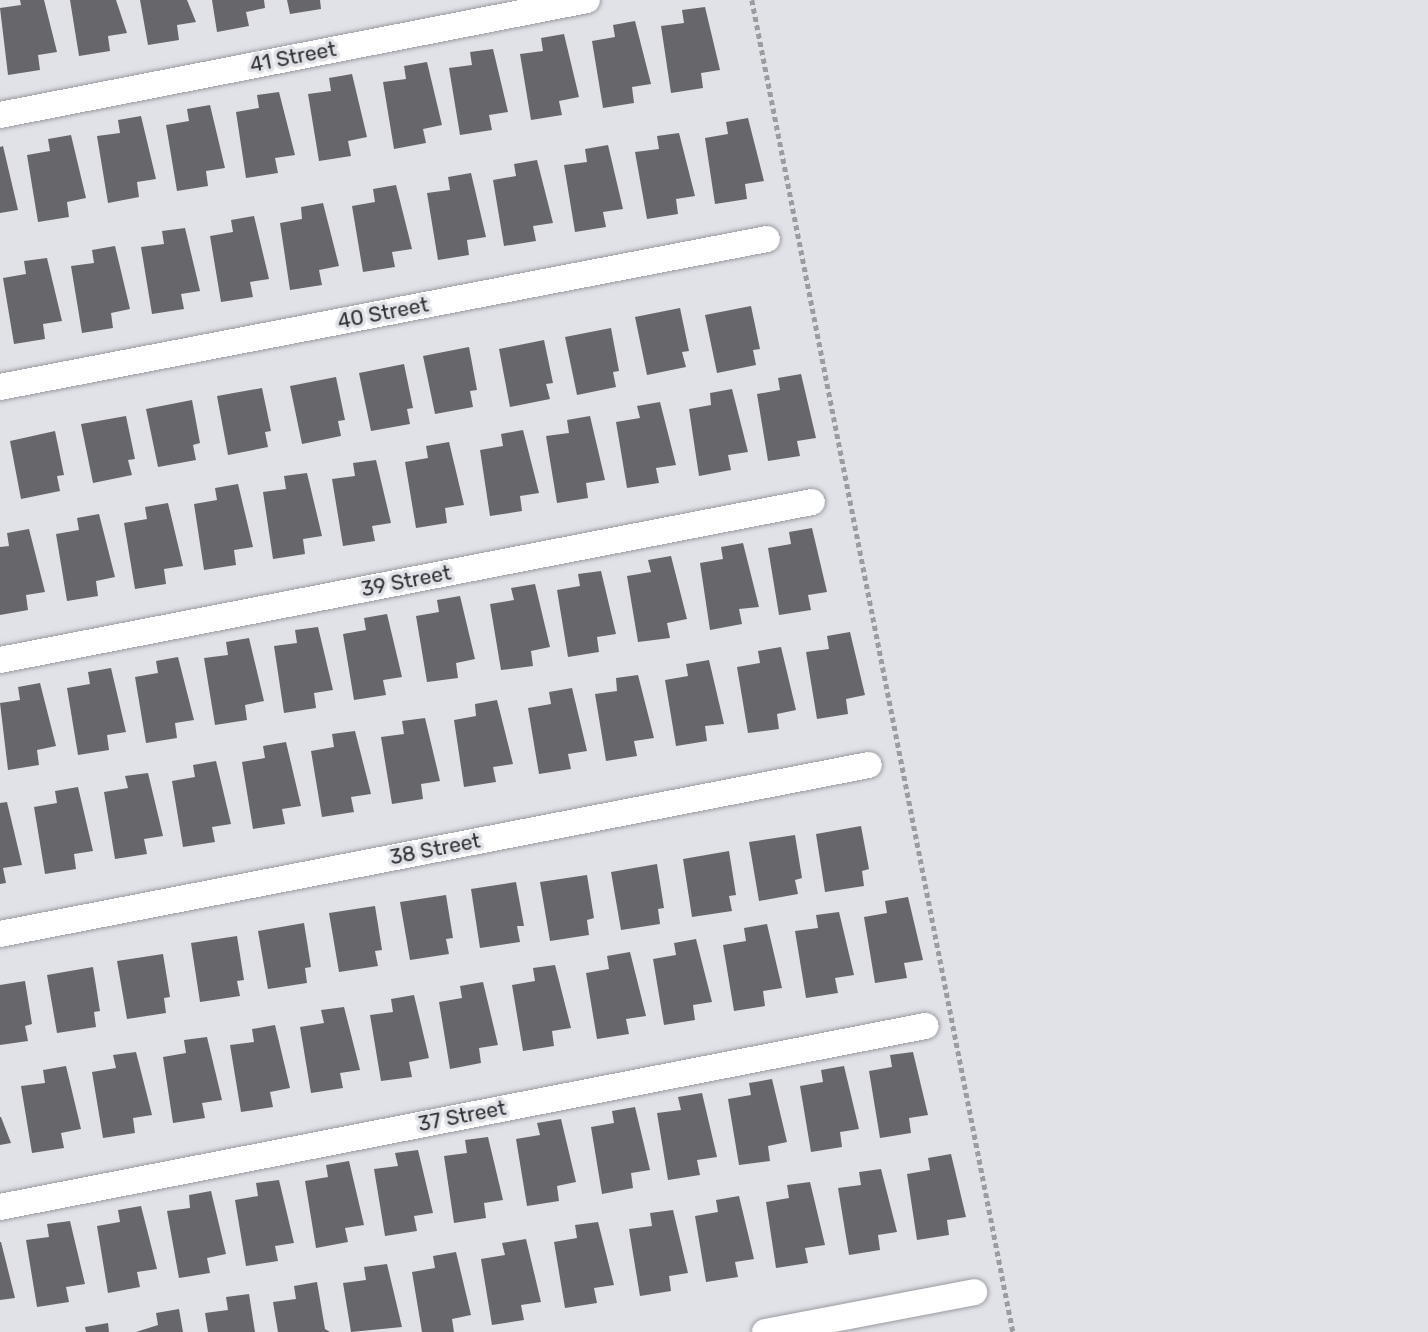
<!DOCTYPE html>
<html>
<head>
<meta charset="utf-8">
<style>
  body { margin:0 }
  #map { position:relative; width:1428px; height:1332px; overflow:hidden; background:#e0e2e8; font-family:Rubik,sans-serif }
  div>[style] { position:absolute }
  .building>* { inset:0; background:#66666b }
  .path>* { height:4.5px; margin-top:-2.25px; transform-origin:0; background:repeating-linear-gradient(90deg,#9b9ca0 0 5px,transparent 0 8.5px) }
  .roads { filter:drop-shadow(0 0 2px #9a9ba0) drop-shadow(0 0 2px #9a9ba0) }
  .minor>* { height:26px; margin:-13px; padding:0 13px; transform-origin:13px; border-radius:13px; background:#fff }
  span { translate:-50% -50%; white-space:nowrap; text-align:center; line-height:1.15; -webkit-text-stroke:7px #e0e2e8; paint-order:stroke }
  .street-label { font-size:21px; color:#303032 }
</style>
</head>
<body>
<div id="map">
  <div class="building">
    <i style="clip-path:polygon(20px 0,44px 0,57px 52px,38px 55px,40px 70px,8px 75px,0 8px,21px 5px)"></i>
    <i style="clip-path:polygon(70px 0,116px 0,127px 33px,108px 36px,110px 51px,79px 56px)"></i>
    <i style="clip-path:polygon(140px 0,187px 0,196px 22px,177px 25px,179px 40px,148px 45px)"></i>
    <i style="clip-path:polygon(212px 0,264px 0,265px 8px,246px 12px,249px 26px,217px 32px)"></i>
    <i style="clip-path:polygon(287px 0,320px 0,321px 9px,290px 14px)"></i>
    <i style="clip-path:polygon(705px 7px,720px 70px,701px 73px,703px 88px,671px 93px,661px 26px,684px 23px,682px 10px)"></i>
    <i style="clip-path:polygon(635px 21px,651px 84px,632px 87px,634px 103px,603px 108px,592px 41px,615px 37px,613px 25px)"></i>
    <i style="clip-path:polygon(564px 34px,579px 97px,559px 101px,562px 115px,531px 120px,520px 54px,543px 51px,541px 38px)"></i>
    <i style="clip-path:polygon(493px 49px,508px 112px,489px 115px,492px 130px,460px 135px,449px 68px,472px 65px,470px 52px)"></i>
    <i style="clip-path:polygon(427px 62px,442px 125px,423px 129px,426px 143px,394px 149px,383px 82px,406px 79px,404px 66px)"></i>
    <i style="clip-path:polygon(352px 74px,367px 137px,348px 141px,351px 156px,319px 161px,308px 94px,331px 91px,329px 78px)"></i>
    <i style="clip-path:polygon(279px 92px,295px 155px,275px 158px,278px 173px,246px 178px,236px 112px,259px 108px,257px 95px)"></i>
    <i style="clip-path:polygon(210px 105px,225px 168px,206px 171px,208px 186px,177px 191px,166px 125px,189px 121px,187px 109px)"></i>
    <i style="clip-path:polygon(141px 116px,156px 179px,137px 182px,139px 197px,108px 203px,97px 136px,120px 133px,118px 120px)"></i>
    <i style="clip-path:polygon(748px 118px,764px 181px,745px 184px,747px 199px,715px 204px,705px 138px,728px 134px,726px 122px)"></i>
    <i style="clip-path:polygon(679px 133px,695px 196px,676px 199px,678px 214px,647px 219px,635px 152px,659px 149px,657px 136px)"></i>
    <i style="clip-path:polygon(71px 135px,86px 198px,67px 202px,69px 217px,38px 222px,27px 155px,50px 151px,48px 139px)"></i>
    <i style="clip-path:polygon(608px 145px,623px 209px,603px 212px,606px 227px,575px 232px,564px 165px,587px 162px,585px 149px)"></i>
    <i style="clip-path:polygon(3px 146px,18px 210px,0 213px,0 147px)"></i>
    <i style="clip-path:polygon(537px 160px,553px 223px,533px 226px,536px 241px,504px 246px,493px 180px,516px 176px,514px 164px)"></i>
    <i style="clip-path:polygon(471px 173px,486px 237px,467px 240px,469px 255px,438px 260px,427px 193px,450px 190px,448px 177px)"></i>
    <i style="clip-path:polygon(396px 185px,412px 249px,392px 252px,395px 267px,363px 272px,352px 206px,375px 202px,373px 189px)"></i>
    <i style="clip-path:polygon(323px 203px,339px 266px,319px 270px,322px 285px,290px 290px,280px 223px,302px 219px,301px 207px)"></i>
    <i style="clip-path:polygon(254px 216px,269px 279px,250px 282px,253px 297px,221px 302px,210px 236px,233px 232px,231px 220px)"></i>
    <i style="clip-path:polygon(185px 228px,200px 291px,181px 294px,184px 309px,152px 314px,141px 247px,164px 244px,162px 231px)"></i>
    <i style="clip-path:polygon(115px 246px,130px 309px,111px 313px,113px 328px,82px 333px,71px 266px,94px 263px,92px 250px)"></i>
    <i style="clip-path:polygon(47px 258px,62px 321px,43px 324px,45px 339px,14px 344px,3px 278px,26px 274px,24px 261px)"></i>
    <i style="clip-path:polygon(751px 306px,760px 349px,753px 350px,756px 365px,717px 373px,705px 315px)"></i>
    <i style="clip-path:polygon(680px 308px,689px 351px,682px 352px,686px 367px,647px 375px,635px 317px)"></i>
    <i style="clip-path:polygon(611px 328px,619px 371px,613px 372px,616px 387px,577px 395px,565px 337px)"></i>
    <i style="clip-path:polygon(544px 340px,553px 383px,546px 384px,550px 399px,510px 407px,499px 349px)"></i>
    <i style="clip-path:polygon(469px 347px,477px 390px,470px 391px,473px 407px,435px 414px,423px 356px)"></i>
    <i style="clip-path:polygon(404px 364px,413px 408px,407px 409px,410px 424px,371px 431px,359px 373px)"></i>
    <i style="clip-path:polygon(801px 374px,816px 438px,797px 441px,800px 456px,768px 461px,757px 394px,780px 390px,778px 378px)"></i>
    <i style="clip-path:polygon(336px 377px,345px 420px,338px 421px,341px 436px,302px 444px,290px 386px)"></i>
    <i style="clip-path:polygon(262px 388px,271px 431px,265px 432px,268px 447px,228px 455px,217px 396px)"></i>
    <i style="clip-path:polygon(732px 389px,748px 452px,728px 455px,731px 470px,699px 476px,689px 409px,711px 405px,710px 393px)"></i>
    <i style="clip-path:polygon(192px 400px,200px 443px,193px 445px,196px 460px,158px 467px,146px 409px)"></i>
    <i style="clip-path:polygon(660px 402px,676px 465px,656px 468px,659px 483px,627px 488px,616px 422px,640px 418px,637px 406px)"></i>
    <i style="clip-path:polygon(126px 416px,135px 459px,128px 460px,132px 475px,93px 483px,81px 424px)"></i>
    <i style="clip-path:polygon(590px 416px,605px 480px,586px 483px,588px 498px,557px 503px,546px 436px,569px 433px,567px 420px)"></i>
    <i style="clip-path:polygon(523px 430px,539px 493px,520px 496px,522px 511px,490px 516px,480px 450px,503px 446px,501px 434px)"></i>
    <i style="clip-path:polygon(55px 431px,64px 475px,57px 476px,60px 491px,21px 499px,10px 441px)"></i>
    <i style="clip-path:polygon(449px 442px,464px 505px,445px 508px,447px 523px,416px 528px,405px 462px,428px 458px,426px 446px)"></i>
    <i style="clip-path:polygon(376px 460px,391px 523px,372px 526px,375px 541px,343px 546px,332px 479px,355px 476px,353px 463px)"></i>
    <i style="clip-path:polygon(307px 473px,322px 536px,303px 539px,305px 554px,273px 559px,263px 492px,286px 489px,284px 476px)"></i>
    <i style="clip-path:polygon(238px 484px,253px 547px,234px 550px,236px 565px,204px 570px,194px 504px,217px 500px,215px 488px)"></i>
    <i style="clip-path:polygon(168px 503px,183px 566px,164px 569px,166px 584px,135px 589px,124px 523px,147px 519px,145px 507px)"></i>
    <i style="clip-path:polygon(99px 514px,115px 577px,96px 581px,98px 596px,67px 601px,56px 534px,79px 530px,77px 518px)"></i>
    <i style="clip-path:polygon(812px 528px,827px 592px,808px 595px,811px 610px,779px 615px,768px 548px,791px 544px,789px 532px)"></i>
    <i style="clip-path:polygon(29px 529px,45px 592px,26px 595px,28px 610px,0 615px,0 547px,9px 546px,7px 533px)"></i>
    <i style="clip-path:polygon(743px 543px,759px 607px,739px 609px,742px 624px,710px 630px,700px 563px,723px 559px,721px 547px)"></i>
    <i style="clip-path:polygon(671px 556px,687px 619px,667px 623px,670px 638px,638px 642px,627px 576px,651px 572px,648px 560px)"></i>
    <i style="clip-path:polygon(601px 571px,616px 634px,597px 637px,599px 652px,568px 657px,557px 590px,580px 586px,578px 574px)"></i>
    <i style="clip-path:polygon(535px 584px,550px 647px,531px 651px,533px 666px,501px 670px,490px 604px,514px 600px,511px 588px)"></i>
    <i style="clip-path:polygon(460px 596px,475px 659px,456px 663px,458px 678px,427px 682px,416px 616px,439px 612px,437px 600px)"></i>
    <i style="clip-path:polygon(387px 614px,402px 677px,383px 680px,386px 695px,354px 700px,343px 634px,366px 630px,364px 618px)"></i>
    <i style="clip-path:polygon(318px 627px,333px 690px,314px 693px,316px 708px,284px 713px,274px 646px,297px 643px,295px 630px)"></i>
    <i style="clip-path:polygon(850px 632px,865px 695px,846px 699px,848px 714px,817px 719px,806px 652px,829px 649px,827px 636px)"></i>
    <i style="clip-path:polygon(249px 638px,264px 701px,245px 705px,247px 720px,215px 725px,204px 658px,228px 655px,226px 642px)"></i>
    <i style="clip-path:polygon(781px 647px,796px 710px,777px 714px,779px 729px,748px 733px,737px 667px,760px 663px,758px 651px)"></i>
    <i style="clip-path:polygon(178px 657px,194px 720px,175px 723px,177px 738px,146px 743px,135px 677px,158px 673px,156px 661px)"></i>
    <i style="clip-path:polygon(709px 660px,724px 724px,705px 726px,707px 741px,676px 746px,665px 680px,688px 676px,686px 664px)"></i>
    <i style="clip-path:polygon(111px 668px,126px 732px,107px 735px,109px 750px,78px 755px,67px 688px,90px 684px,88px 672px)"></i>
    <i style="clip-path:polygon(638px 675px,654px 738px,634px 741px,637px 756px,606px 761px,595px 694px,617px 691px,616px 678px)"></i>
    <i style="clip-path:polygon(40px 683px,56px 746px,37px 750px,39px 765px,8px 770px,0 703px,20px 700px,18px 687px)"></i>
    <i style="clip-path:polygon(572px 688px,587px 751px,568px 754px,571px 769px,539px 774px,528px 708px,551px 704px,549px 692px)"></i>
    <i style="clip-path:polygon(497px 700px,513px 764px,493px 767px,496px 782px,464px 787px,454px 720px,476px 716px,475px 704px)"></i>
    <i style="clip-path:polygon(425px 718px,440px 781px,421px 784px,423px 799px,392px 804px,381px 737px,404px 734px,402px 721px)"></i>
    <i style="clip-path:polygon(355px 731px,371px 794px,351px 797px,354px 812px,322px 817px,311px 751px,334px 747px,332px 734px)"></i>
    <i style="clip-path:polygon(286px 742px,301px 806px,282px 809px,285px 824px,253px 829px,242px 762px,265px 758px,263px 746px)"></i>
    <i style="clip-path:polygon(216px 761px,231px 824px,212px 827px,215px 842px,183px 847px,172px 781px,195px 777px,193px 765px)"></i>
    <i style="clip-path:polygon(148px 773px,163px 836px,144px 839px,147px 854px,115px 859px,104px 792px,128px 788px,125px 776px)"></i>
    <i style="clip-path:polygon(78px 787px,93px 851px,74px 854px,76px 869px,45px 874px,34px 807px,57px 803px,55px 791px)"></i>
    <i style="clip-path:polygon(7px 802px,22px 865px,3px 868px,6px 883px,0 884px,0 803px)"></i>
    <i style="clip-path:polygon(861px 826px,869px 869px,862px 871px,864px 886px,825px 892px,816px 834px)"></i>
    <i style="clip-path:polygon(795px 835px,802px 878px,795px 880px,798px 894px,759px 901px,749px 842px)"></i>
    <i style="clip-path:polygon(729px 851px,736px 895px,729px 896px,732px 911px,692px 917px,683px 859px)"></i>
    <i style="clip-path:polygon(657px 864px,664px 908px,658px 909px,660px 924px,621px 930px,611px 872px)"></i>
    <i style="clip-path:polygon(587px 875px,594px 918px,587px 920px,589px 935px,550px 941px,540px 882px)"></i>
    <i style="clip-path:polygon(516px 882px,524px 926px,517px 926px,520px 942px,480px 948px,471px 889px)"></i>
    <i style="clip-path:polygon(446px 895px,453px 938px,446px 939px,449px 954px,410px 960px,400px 902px)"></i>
    <i style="clip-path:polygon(908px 897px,923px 960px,904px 963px,907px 978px,875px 983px,864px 917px,887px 913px,885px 901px)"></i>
    <i style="clip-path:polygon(375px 906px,382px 950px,375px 951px,378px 966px,339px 972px,329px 913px)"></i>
    <i style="clip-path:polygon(839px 912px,854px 975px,835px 978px,838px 993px,806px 998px,795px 931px,818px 928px,816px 915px)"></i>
    <i style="clip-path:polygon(304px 923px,311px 967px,305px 968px,307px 983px,268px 989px,258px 931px)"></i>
    <i style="clip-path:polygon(767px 924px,782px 988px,763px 991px,765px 1006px,734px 1011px,723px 945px,746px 941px,744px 928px)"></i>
    <i style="clip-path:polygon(237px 936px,244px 980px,237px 981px,240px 996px,200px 1002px,191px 943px)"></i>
    <i style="clip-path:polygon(696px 939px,712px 1002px,693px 1005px,695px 1020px,664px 1025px,653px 959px,676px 955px,674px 943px)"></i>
    <i style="clip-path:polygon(630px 952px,646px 1016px,626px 1019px,629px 1034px,597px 1039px,586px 973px,609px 969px,607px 956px)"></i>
    <i style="clip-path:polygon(163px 954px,170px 997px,164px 998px,166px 1013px,127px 1019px,117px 961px)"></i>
    <i style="clip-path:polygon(555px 965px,571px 1028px,552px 1031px,554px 1046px,523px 1051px,512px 985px,535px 981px,533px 968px)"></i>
    <i style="clip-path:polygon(93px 967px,100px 1011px,94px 1012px,96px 1027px,57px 1033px,47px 975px)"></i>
    <i style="clip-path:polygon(25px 981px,32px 1024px,25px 1026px,28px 1041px,0 1045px,0 985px)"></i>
    <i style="clip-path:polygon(483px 982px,498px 1045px,479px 1048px,481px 1063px,450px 1069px,439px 1002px,462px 998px,460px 986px)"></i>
    <i style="clip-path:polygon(414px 995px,429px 1058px,409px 1062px,412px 1077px,381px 1081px,370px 1015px,393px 1012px,391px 999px)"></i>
    <i style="clip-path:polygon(344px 1007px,360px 1070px,340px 1073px,343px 1088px,311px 1093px,300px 1027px,324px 1023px,321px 1010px)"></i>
    <i style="clip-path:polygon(275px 1025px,290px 1088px,270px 1092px,273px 1107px,241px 1112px,230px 1045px,254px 1042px,252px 1029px)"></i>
    <i style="clip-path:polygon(207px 1037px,222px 1100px,202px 1103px,205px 1118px,173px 1123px,163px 1057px,186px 1053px,184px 1040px)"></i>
    <i style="clip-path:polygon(136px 1052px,152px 1115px,133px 1118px,135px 1133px,103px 1138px,92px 1072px,116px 1068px,113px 1055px)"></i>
    <i style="clip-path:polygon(913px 1052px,928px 1115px,909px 1118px,911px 1133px,880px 1138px,869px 1071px,892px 1067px,890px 1055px)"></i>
    <i style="clip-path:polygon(66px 1066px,81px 1129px,61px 1133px,64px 1148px,32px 1153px,21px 1086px,45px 1083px,43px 1070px)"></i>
    <i style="clip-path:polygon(844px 1066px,859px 1129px,840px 1132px,842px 1147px,811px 1152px,800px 1086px,823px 1082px,821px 1070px)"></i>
    <i style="clip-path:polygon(772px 1079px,787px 1142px,768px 1146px,770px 1161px,739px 1165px,728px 1099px,751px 1095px,749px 1083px)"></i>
    <i style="clip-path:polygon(702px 1093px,717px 1157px,697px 1160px,700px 1175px,668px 1180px,657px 1113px,681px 1110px,678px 1097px)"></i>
    <i style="clip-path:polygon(635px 1107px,650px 1170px,631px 1173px,633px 1188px,602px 1194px,591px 1127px,614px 1123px,612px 1111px)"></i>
    <i style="clip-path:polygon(1px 1117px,11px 1143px,0 1145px,0 1117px)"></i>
    <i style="clip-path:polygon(561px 1119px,576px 1182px,557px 1186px,559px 1201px,527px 1206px,516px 1139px,540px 1135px,537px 1123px)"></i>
    <i style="clip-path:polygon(488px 1137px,503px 1200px,484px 1203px,486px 1218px,454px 1223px,444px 1156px,467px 1153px,465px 1140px)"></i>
    <i style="clip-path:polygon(418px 1150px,433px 1213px,414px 1216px,417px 1231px,385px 1236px,374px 1169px,398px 1166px,395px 1153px)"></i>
    <i style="clip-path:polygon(951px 1154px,966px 1217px,947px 1220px,949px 1235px,917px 1240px,907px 1174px,930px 1170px,928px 1158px)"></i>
    <i style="clip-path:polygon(349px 1161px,364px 1225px,345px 1228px,348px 1242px,316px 1248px,305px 1181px,328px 1177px,326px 1165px)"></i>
    <i style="clip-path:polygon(881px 1169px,897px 1232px,878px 1235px,880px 1250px,849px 1255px,838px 1188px,861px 1185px,859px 1172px)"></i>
    <i style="clip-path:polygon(279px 1180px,294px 1243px,275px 1246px,278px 1261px,246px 1266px,235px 1200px,258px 1196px,256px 1183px)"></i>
    <i style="clip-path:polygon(810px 1182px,825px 1245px,805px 1248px,808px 1263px,776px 1268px,766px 1202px,789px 1198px,787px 1185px)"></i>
    <i style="clip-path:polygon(211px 1191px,226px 1254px,207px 1258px,210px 1273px,179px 1278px,167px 1211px,190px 1208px,189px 1195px)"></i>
    <i style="clip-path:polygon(739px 1196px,754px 1259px,735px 1262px,738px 1277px,706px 1282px,695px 1216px,718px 1212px,716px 1200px)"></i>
    <i style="clip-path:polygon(141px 1206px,157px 1269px,137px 1272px,140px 1287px,108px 1293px,97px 1226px,120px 1222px,118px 1210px)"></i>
    <i style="clip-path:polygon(673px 1210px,688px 1273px,669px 1276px,671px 1291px,640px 1296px,629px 1229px,652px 1226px,650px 1213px)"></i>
    <i style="clip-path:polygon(70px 1221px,85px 1284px,66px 1287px,69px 1302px,37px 1307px,26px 1240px,49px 1237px,47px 1224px)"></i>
    <i style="clip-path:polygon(598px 1222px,614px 1285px,594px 1288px,597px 1303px,565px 1308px,554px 1242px,577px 1238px,575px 1225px)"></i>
    <i style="clip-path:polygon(526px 1239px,541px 1302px,521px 1305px,524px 1320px,492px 1325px,481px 1259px,505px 1255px,502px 1243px)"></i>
    <i style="clip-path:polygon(1px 1242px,15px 1298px,0 1300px,0 1242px)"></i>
    <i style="clip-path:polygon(456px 1252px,471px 1315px,452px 1319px,454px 1332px,422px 1332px,412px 1272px,435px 1268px,433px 1256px)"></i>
    <i style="clip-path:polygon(387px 1264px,402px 1327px,351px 1332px,343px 1283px,366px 1280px,364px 1267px)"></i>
    <i style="clip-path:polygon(317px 1282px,325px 1329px,330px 1332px,278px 1332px,273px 1302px,296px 1299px,294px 1286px)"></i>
    <i style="clip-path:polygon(249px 1294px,255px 1332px,208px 1332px,205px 1313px,228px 1310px,226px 1297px)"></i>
    <i style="clip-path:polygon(179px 1309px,183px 1332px,136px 1332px,158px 1325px,156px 1313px)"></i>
    <i style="clip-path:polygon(108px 1323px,109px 1332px,86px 1332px,85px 1327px)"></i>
  </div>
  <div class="path">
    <i style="left:752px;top:0;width:1357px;rotate:78.91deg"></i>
  </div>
  <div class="roads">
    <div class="minor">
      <i style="left:0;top:115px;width:598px;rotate:-11.08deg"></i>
      <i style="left:0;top:387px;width:781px;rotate:-10.92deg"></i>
      <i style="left:0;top:660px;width:827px;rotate:-11.01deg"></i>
      <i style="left:0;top:934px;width:885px;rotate:-11.01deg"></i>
      <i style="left:0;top:1207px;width:943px;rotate:-11.07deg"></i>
      <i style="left:765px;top:1332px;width:213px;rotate:-10.8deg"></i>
    </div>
  </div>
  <div class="street-label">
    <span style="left:293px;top:57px;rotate:-11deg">41 Street</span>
    <span style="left:383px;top:313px;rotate:-11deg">40 Street</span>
    <span style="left:406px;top:581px;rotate:-11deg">39 Street</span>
    <span style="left:435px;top:849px;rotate:-11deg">38 Street</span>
    <span style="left:462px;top:1116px;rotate:-11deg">37 Street</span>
  </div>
</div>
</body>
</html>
